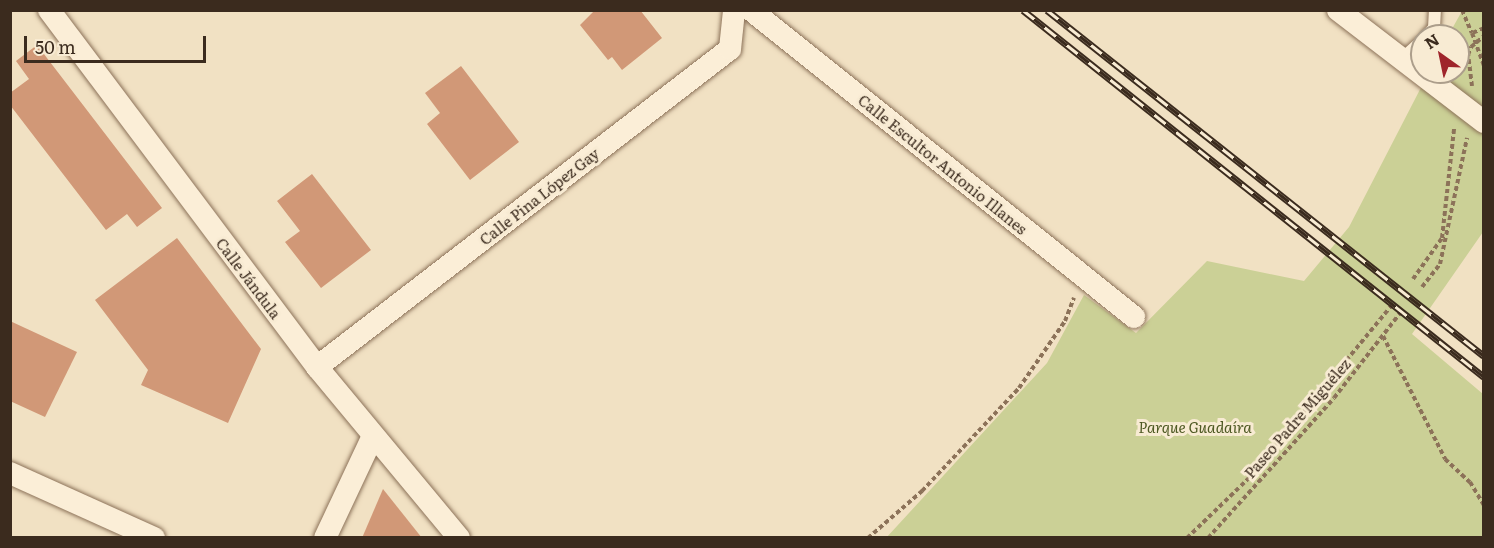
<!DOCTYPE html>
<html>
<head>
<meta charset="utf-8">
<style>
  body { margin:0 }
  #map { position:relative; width:1494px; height:548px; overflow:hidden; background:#f1e1c3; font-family:Literata,serif }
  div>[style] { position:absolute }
  .green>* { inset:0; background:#cbd096 }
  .building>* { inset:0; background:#d19877 }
  .path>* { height:4px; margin-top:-2px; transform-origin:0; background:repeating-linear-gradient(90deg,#8c7259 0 4.5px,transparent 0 7.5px) }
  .roads { filter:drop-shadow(0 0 2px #8c7259) drop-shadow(0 0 2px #8c7259) }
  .lane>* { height:12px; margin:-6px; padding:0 6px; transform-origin:6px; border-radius:6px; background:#fbeed7 }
  .street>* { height:22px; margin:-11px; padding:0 11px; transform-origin:11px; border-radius:11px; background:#fbeed7 }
  .rail>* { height:7px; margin-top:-3.5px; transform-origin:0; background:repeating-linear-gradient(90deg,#f8ebd3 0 14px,#3b2b1e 0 28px); box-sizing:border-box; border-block:2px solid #3b2b1e }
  span { translate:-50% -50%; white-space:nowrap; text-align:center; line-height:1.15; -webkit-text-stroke:6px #f8ebd3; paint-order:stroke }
  .street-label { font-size:15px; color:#3b2b1e }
  .park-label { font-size:15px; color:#4e5923; font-style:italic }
  .frame { position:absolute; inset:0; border:12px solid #3b2b1e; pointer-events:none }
  .north { position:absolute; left:1410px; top:24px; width:60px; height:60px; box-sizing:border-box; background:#f8ebd3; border:2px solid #ac9e8b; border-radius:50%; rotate:327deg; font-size:16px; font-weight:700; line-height:24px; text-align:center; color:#3b2b1e }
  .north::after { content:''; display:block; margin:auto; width:21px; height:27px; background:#9f252b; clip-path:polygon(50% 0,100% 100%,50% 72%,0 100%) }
  .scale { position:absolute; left:24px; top:36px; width:182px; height:27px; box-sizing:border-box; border:3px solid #3b2b1e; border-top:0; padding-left:8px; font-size:18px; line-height:21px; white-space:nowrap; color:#3b2b1e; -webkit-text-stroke:4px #f8ebd3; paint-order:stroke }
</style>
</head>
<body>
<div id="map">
  <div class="green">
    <i style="clip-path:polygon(1462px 11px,1483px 11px,1483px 232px,1412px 334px,1483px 394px,1483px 537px,886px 538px,1047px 363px,1084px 295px,1136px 333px,1207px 261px,1304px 281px,1349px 227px,1429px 72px,1458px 72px,1458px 36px,1448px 36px)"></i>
  </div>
  <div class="building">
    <i style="clip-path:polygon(595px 10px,640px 10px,662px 38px,622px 70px,612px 57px,608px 60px,580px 25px)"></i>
    <i style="clip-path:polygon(37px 45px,162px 208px,137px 227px,127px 214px,106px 230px,10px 105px,10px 93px,29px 79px,16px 61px)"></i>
    <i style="clip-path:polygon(461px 66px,519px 142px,470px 180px,427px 124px,440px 113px,425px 93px)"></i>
    <i style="clip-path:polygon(312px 174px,371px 250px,321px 288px,285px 242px,300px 231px,277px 201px)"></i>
    <i style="clip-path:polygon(177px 238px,261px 349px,228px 423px,141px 385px,148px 370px,95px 300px)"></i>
    <i style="clip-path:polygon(10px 321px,77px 352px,45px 417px,10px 401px)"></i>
    <i style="clip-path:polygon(383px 489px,422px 538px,362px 538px)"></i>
  </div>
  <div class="path">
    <i style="left:1462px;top:10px;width:25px;rotate:67deg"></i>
    <i style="left:1484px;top:28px;width:13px;rotate:157deg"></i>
    <i style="left:1472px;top:33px;width:35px;rotate:70deg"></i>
    <i style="left:1472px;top:86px;width:31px;rotate:-97deg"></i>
    <i style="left:1468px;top:55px;width:9px;rotate:-69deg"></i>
    <i style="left:1471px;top:47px;width:17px;rotate:-40deg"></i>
    <i style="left:1413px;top:279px;width:50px;rotate:-54.7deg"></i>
    <i style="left:1442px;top:238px;width:110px;rotate:-83.7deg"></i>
    <i style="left:1422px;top:287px;width:29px;rotate:-52deg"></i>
    <i style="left:1440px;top:264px;width:129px;rotate:-77.9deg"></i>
    <i style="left:1383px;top:336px;width:138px;rotate:63.2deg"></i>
    <i style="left:1445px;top:459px;width:34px;rotate:43deg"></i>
    <i style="left:1470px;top:482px;width:27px;rotate:59deg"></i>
    <i style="left:868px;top:538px;width:72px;rotate:-41deg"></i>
    <i style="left:922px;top:491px;width:141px;rotate:-46.7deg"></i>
    <i style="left:1019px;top:388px;width:81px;rotate:-55.5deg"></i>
    <i style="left:1065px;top:321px;width:25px;rotate:-69deg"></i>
    <i style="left:1187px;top:538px;width:89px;rotate:-44.1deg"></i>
    <i style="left:1251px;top:476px;width:222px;rotate:-50.5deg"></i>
    <i style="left:1208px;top:538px;width:188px;rotate:-48deg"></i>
    <i style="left:1334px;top:398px;width:109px;rotate:-52.1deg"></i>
  </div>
  <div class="roads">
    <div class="lane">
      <i style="left:1426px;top:36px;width:11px;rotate:-45deg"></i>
      <i style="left:1434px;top:28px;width:18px;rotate:-87deg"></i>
      <i style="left:1403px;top:58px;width:25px;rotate:-42deg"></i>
    </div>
    <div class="street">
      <i style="left:49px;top:10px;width:446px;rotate:53.1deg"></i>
      <i style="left:317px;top:367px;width:222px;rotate:50.3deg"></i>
      <i style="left:751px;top:10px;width:491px;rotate:38.7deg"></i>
      <i style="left:1338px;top:10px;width:184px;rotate:37.5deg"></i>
      <i style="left:317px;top:367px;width:521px;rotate:-37.6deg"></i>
      <i style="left:730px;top:49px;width:39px;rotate:-84deg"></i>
      <i style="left:10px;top:473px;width:158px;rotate:24.3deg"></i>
      <i style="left:325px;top:538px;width:113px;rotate:-64.8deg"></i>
    </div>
  </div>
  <div class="rail">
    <i style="left:1023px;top:10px;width:589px;rotate:38.52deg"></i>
    <i style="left:1047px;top:10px;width:557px;rotate:38.37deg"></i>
  </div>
  <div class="street-label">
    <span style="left:943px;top:164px;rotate:39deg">Calle Escultor Antonio Illanes</span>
    <span style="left:539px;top:196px;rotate:-38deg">Calle Pina López Gay</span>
    <span style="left:249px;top:278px;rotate:53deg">Calle Jándula</span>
    <span style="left:1297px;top:418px;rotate:-49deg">Paseo Padre Miguélez</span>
  </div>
  <div class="park-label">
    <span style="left:1195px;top:427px">Parque Guadaíra</span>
  </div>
  <div class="frame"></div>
  <div class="north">N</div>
  <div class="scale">50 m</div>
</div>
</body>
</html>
